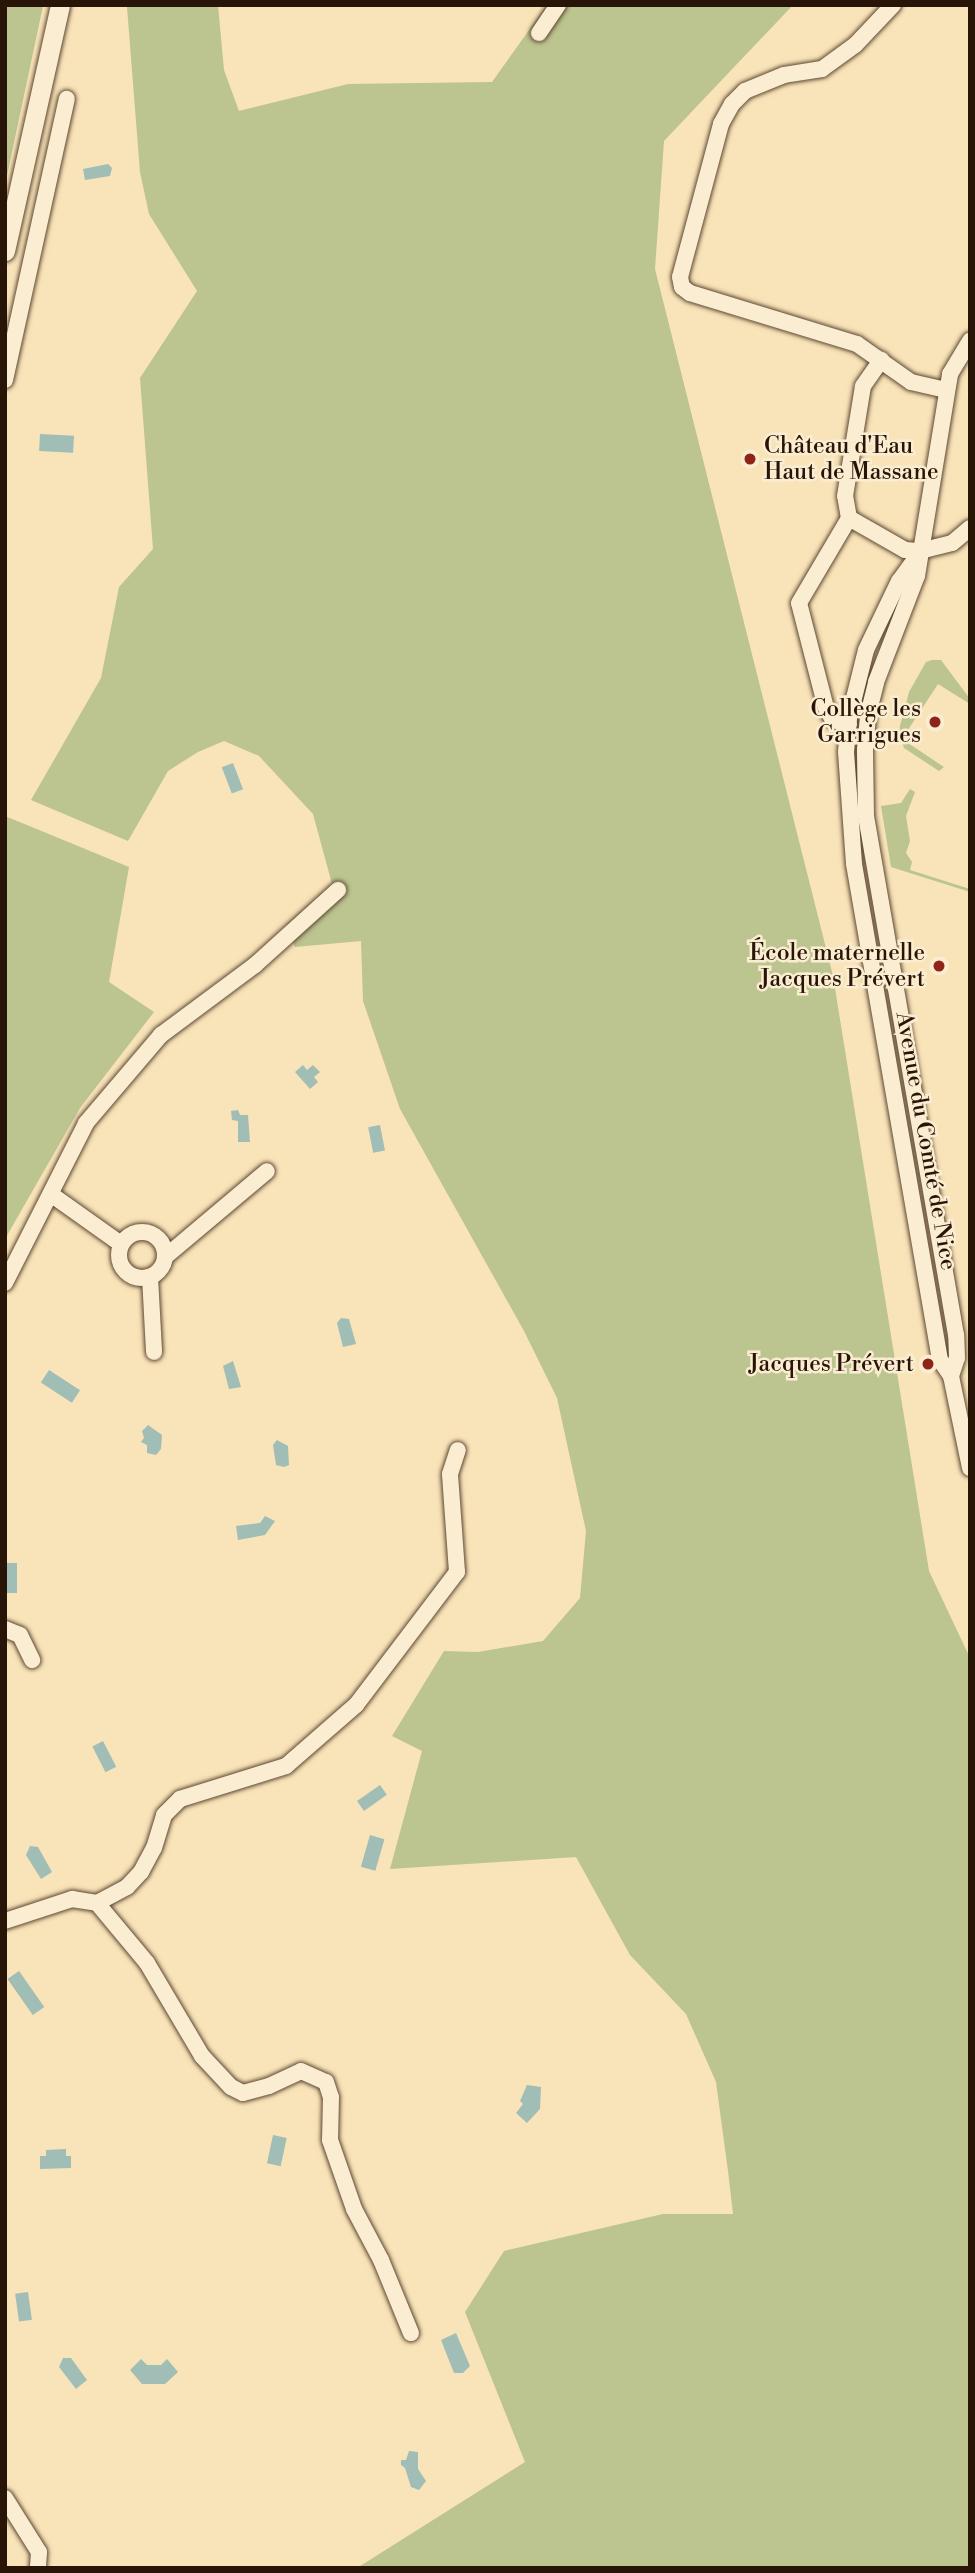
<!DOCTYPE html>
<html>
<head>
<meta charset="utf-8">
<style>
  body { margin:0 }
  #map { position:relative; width:975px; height:2573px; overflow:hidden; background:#f9e3b8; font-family:"Libre Bodoni",serif }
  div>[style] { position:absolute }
  .green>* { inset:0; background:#bcc490 }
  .water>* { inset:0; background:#a0bdb6; transform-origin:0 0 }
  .roads { filter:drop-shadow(0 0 2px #5d4833) drop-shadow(0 0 2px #5d4833) }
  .minor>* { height:16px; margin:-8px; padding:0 8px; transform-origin:8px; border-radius:8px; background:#fbedd1 }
  .minor>.ring { margin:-8px; padding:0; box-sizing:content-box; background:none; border:16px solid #fbedd1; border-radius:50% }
  .tertiary>* { height:19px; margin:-9.5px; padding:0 9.5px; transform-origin:9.5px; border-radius:9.5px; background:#fbedd1 }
  .dots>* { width:19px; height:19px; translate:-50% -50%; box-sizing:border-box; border:4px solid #fbedd1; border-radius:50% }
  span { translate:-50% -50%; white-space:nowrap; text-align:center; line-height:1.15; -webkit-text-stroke:5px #fbedd1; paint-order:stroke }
  .poi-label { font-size:23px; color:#291507 }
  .left { translate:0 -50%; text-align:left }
  .right { translate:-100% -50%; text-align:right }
  .street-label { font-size:23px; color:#291507 }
  .frame { position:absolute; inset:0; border:7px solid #291507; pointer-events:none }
</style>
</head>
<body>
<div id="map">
  <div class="green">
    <i style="clip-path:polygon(5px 5px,218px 5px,224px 70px,239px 111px,348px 84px,492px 82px,547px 5px,793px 5px,664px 141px,655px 269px,833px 976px,929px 1571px,970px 1658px,970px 2568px,357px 2568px,525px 2462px,465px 2312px,504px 2251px,663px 2214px,733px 2214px,728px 2171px,716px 2082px,686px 2014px,630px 1955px,576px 1857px,390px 1869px,422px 1751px,392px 1736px,444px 1651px,478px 1652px,543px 1641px,580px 1598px,586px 1531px,557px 1398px,524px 1331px,400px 1109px,363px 1001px,361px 941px,295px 947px,286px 925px,332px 884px,313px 814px,259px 756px,224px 741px,198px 752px,168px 771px,128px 841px,31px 800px,101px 678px,119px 587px,153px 549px,140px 378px,197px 291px,149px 214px,140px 172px,127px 7px,43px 6px,5px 185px)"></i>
    <i style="clip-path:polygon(932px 660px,941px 660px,970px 699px,970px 704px,938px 684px,902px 739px,944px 767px,939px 771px,904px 748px,899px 730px,909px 692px,926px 662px)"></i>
    <i style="clip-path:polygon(910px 789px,915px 792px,906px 816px,910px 841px,906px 853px,912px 862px,910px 870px,970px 889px,970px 892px,891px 867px,881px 806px,901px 803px)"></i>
    <i style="clip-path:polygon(5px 816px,129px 867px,109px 982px,154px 1012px,80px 1108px,5px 1239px)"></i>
  </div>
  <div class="water">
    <i style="clip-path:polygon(108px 164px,112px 168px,110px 176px,85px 180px,83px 169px)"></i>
    <i style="left:40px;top:434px;width:34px;height:17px;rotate:3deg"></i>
    <i style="left:233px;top:763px;width:28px;height:12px;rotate:69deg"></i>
    <i style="clip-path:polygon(303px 1065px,307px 1070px,313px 1065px,320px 1072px,314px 1077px,318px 1082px,310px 1089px,295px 1072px)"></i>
    <i style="clip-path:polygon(238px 1110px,240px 1115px,248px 1115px,250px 1142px,238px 1142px,238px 1121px,232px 1120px,231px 1111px)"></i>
    <i style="left:380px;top:1125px;width:26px;height:12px;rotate:79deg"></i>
    <i style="clip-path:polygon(341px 1318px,349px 1319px,356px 1344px,343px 1347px,337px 1323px)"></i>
    <i style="clip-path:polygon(233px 1361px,241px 1387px,229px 1389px,223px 1366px)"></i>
    <i style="left:49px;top:1370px;width:37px;height:15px;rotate:33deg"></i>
    <i style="clip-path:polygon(148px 1425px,162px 1435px,161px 1449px,156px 1455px,147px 1453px,147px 1445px,141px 1442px,144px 1438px,142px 1431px)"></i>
    <i style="clip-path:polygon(277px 1440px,288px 1446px,289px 1465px,284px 1467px,276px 1465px,273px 1445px)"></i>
    <i style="clip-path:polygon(265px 1516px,275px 1521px,265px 1535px,238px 1540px,236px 1526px,260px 1523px)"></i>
    <i style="left:6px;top:1563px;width:11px;height:30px"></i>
    <i style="left:103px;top:1741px;width:29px;height:12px;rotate:63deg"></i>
    <i style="left:380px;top:1785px;width:12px;height:28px;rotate:55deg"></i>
    <i style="left:370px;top:1835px;width:15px;height:33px;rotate:16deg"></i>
    <i style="clip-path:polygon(30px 1846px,38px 1847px,52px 1872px,41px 1879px,26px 1855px)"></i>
    <i style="left:19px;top:1971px;width:44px;height:14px;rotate:55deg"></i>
    <i style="clip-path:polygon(527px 2085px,541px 2087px,540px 2109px,527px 2123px,516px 2113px,523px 2104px,520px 2101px)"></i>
    <i style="left:273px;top:2135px;width:14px;height:29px;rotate:12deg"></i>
    <i style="clip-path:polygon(66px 2149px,66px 2156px,71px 2156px,71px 2168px,40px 2169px,40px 2156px,46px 2156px,46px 2150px)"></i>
    <i style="left:28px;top:2292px;width:28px;height:13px;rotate:82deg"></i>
    <i style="clip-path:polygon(456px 2333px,470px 2366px,463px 2373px,454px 2373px,441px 2340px)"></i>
    <i style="clip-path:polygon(63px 2358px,71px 2358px,87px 2380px,76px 2389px,59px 2367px)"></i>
    <i style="clip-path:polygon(141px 2359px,147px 2365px,161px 2365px,167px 2359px,178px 2372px,165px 2384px,142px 2384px,130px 2370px)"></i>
    <i style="clip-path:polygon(409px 2451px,418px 2452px,418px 2469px,426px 2481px,419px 2490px,411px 2487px,405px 2468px,401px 2465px,401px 2460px,406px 2460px)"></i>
  </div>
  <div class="roads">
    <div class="minor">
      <i style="left:893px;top:5px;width:55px;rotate:133.5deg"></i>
      <i style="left:855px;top:45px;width:41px;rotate:144deg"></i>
      <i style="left:822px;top:69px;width:38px;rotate:171deg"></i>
      <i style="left:784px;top:75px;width:42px;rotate:157.7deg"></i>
      <i style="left:745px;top:91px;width:18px;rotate:135deg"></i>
      <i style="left:732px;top:104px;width:23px;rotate:119deg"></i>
      <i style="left:721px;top:124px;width:158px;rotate:105deg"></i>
      <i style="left:680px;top:277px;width:10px;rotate:79deg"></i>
      <i style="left:682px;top:287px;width:10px;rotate:37deg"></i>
      <i style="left:690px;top:293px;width:175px;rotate:17deg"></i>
      <i style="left:857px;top:344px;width:66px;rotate:35.1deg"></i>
      <i style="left:911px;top:382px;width:37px;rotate:13deg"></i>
      <i style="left:539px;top:33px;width:34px;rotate:-56deg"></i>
      <i style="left:5px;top:380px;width:288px;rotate:-77.6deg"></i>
      <i style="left:849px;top:518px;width:64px;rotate:29.7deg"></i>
      <i style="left:905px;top:550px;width:16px;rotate:4deg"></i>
      <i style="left:970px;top:528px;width:23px;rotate:140deg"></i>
      <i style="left:952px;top:543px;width:32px;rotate:166deg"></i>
      <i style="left:921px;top:551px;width:37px;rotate:126deg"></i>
      <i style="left:899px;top:581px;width:76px;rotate:115.6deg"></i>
      <i style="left:866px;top:650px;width:70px;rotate:104deg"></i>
      <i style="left:849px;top:718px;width:34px;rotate:95deg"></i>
      <i style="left:846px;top:752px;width:112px;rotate:85.9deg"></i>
      <i style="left:854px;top:864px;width:503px;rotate:80.16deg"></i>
      <i style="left:940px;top:1360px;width:19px;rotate:55deg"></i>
      <i style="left:951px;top:1376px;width:94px;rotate:78.3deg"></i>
      <i style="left:849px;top:724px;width:16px;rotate:-166deg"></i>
      <i style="left:833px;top:720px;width:14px;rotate:-120deg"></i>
      <i style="left:826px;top:708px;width:108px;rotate:-104.4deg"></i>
      <i style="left:799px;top:603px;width:99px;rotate:-59.5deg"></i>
      <i style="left:849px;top:518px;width:22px;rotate:-100deg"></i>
      <i style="left:845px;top:496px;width:111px;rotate:-80.7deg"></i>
      <i style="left:863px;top:386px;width:32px;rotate:-55deg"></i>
      <i style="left:52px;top:1195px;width:85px;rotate:35.4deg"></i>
      <i class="ring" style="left:119px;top:1232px;width:30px;height:30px"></i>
      <i style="left:165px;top:1257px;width:133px;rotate:-40.1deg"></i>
      <i style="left:150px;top:1277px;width:75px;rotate:86.9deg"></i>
      <i style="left:5px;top:1283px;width:179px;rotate:-63.1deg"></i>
      <i style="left:86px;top:1123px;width:116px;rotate:-49.6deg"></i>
      <i style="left:161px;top:1035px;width:117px;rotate:-36.7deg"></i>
      <i style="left:255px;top:965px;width:112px;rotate:-42.1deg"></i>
      <i style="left:951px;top:1376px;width:19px;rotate:-72deg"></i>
      <i style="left:957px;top:1358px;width:23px;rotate:-92deg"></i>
      <i style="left:956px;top:1335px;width:527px;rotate:-99.84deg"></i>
      <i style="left:866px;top:816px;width:66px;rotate:-90.9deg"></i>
      <i style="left:865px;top:750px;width:35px;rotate:-85deg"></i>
      <i style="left:868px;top:715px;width:34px;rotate:-76deg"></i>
      <i style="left:876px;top:682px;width:114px;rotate:-68.9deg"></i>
      <i style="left:917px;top:576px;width:205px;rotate:-80.7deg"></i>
      <i style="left:950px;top:374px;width:39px;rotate:-59deg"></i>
      <i style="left:5px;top:1629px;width:16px;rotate:22deg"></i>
      <i style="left:20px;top:1635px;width:28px;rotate:64deg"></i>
      <i style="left:97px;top:1903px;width:34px;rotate:-28deg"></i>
      <i style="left:127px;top:1887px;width:21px;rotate:-47deg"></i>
      <i style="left:141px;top:1872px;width:27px;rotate:-62deg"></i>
      <i style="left:154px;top:1848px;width:34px;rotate:-73deg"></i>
      <i style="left:164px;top:1815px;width:23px;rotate:-45deg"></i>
      <i style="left:180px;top:1799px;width:111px;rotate:-17.3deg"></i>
      <i style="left:286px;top:1766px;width:93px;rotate:-41.1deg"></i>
      <i style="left:356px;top:1705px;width:167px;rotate:-52.8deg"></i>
      <i style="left:457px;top:1572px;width:98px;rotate:-94.1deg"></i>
      <i style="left:450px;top:1474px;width:25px;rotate:-72deg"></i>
      <i style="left:5px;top:1921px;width:71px;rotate:-18.2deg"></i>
      <i style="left:72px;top:1899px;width:25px;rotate:9deg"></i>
      <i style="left:97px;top:1903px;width:78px;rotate:50.2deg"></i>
      <i style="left:147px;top:1963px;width:108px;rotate:59.4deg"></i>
      <i style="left:202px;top:2056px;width:42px;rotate:46.9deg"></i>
      <i style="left:231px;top:2087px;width:13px;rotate:27deg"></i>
      <i style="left:243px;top:2093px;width:27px;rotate:-15deg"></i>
      <i style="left:269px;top:2086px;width:35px;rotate:-25deg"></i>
      <i style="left:301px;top:2071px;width:27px;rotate:24deg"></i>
      <i style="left:326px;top:2082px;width:16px;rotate:72deg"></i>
      <i style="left:331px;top:2097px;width:43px;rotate:91.3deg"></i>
      <i style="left:330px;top:2140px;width:73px;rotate:70.8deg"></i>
      <i style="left:354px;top:2209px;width:58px;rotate:62.1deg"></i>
      <i style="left:381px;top:2260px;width:79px;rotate:67.7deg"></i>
      <i style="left:5px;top:2498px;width:64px;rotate:57.8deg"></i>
      <i style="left:39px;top:2552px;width:16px;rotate:94deg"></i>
    </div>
    <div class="tertiary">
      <i style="left:5px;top:251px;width:252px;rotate:-77.4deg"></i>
    </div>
  </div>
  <div class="dots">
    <i style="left:750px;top:459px;background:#8f2418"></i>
    <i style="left:935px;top:722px;background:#8f2418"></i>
    <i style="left:939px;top:966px;background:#8f2418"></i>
    <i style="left:928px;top:1364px;background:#8f2418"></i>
  </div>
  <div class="poi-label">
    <span class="left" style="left:764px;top:459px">Château d'Eau<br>Haut de Massane</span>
    <span class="right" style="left:921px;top:722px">Collège les<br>Garrigues</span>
    <span class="right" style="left:925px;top:966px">École maternelle<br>Jacques Prévert</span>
    <span class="right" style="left:914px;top:1364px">Jacques Prévert</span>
  </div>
  <div class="street-label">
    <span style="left:926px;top:1141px;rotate:80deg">Avenue du Comté de Nice</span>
  </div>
  <div class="frame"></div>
</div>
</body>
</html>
